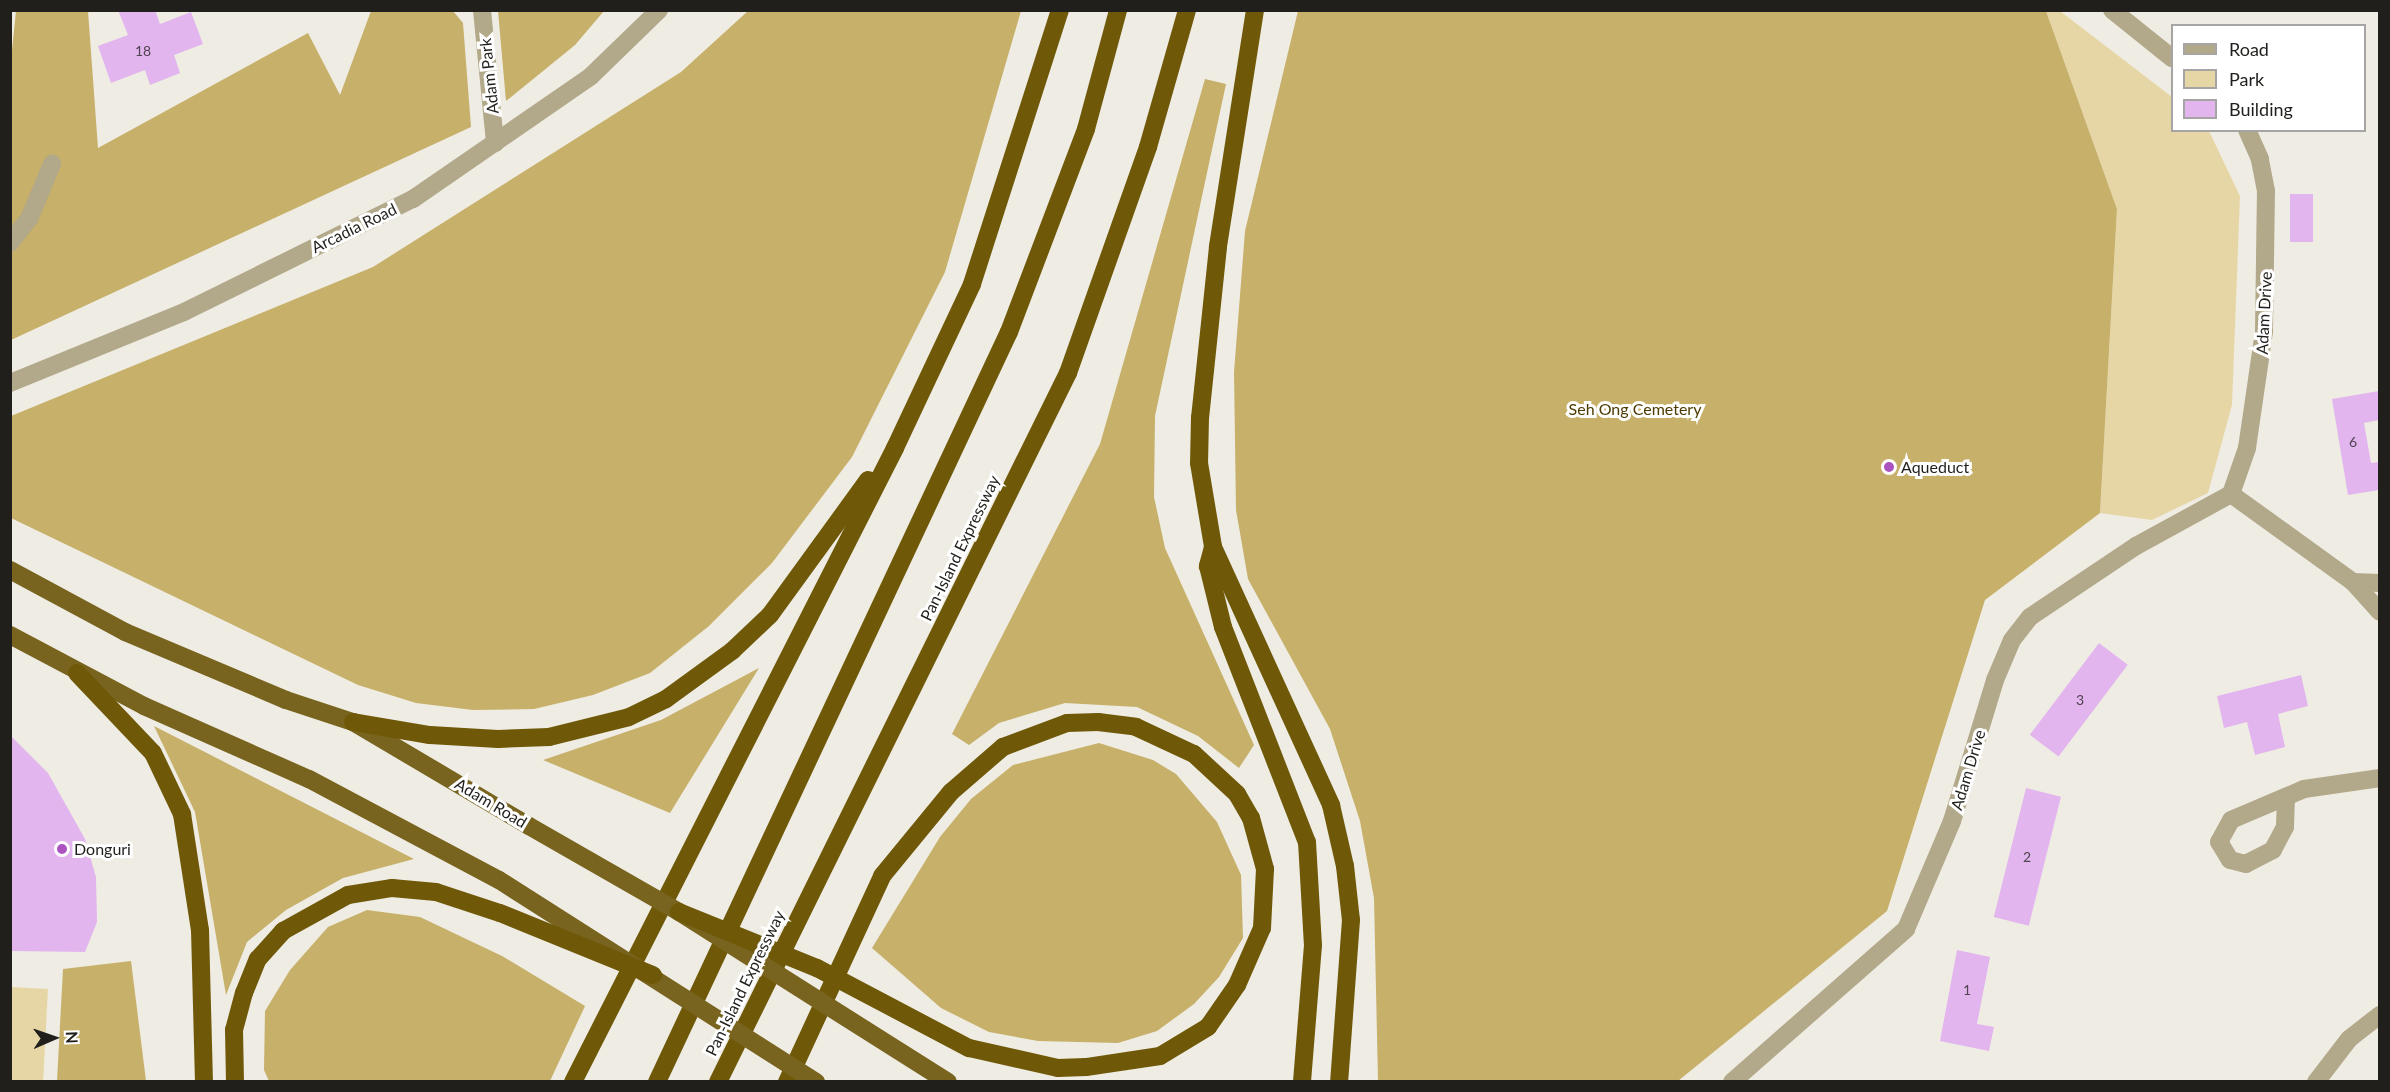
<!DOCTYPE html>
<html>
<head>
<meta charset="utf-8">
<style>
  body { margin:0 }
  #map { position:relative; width:2390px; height:1092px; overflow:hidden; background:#efece3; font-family:Lato,sans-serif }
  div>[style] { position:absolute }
  .green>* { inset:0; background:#e7d6a5; transform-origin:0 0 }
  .forest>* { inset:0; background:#c7b06a }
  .building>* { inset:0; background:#e2b5ef; transform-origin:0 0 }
  .minor>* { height:18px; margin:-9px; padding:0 9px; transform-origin:9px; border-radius:9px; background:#b2a88a }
  .trunk>* { height:18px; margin:-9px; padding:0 9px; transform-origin:9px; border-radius:9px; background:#78641e }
  .motorway>* { height:18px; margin:-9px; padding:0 9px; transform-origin:9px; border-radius:9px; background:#6f5908 }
  .trunk-bridge>* { height:18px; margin:-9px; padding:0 9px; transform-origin:9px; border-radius:9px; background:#78641e }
  .motorway-bridge>* { height:18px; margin:-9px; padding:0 9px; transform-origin:9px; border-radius:9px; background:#6f5908 }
  .dots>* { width:16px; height:16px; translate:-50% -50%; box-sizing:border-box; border:3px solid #fff; border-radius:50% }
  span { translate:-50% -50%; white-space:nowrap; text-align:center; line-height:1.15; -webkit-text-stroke:6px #fff; paint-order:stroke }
  .number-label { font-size:14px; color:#504451 }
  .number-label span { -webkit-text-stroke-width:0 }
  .street-label { font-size:16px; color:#201f1c }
  .park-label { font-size:16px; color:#4d3c01 }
  .poi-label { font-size:16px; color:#201f1c }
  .left { translate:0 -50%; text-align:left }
  .frame { position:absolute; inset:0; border:12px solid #201f1c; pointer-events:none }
  .legend { position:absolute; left:2171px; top:24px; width:195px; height:108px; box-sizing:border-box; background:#fff; border:2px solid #a6a5a4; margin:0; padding:8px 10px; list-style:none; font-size:18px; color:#201f1c }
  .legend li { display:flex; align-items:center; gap:12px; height:30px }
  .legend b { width:30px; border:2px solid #a6a5a4 }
  .north { position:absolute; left:24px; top:1008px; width:60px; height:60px; -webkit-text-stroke:4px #fff; paint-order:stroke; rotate:88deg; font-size:16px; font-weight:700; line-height:24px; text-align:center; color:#201f1c }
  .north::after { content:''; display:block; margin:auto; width:21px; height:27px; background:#201f1c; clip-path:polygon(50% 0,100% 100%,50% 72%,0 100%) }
</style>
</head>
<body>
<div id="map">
  <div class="green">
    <i style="clip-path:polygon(2046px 11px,2060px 11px,2172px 97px,2172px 130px,2209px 131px,2240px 196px,2232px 405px,2208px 493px,2152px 520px,2100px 513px,2117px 209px)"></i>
    <i style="left:11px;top:987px;width:37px;height:94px;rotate:3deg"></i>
  </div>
  <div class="forest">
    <i style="clip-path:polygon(16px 11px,88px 11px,98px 148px,308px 33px,340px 95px,371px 11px,453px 11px,463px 23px,471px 127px,11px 340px,10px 70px)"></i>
    <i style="clip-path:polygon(498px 11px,498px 10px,604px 11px,575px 45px,506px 101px)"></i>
    <i style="clip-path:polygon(748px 11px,1021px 11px,945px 272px,852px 457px,772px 563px,709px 626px,650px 673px,593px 695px,534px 709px,473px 710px,416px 703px,358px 685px,11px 518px,11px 416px,373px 267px,681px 72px)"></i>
    <i style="clip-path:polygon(1298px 11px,2046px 11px,2117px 209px,2100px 513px,1985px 600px,1887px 911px,1678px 1081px,1378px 1081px,1374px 898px,1360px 821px,1330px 729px,1248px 579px,1236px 510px,1234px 372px,1245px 231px)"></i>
    <i style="clip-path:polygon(1205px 79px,1226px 84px,1155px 416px,1154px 497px,1165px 548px,1254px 745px,1239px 768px,1198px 736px,1137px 707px,1065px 703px,999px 723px,969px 745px,952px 734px,1100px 444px)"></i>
    <i style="clip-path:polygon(759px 668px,670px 813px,543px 760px,661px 720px)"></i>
    <i style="clip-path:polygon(154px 726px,414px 859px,343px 878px,286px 910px,247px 942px,226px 995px,195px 812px)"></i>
    <i style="clip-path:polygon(1099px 743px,1153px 760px,1176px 774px,1217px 822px,1241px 875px,1243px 938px,1219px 977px,1194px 1004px,1157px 1031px,1118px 1043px,1038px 1041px,989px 1032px,941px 1008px,872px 948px,940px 837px,971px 799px,1013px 765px)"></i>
    <i style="clip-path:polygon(367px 910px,420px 917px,502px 956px,585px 1006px,550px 1081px,269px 1081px,264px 1070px,265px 1011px,290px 970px,328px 927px)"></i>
    <i style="clip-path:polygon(131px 961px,146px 1081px,57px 1081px,63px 969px)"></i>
  </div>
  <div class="building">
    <i style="clip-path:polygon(118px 10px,155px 10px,160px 24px,191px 12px,203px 44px,174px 55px,180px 73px,150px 85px,145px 70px,111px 83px,98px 46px,128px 35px)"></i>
    <i style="left:2290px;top:194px;width:23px;height:48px"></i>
    <i style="clip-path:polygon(2379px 391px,2379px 420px,2364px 423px,2371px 463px,2379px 462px,2379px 490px,2348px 495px,2332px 399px)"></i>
    <i style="left:2099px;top:643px;width:36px;height:115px;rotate:37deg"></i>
    <i style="clip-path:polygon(2301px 675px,2308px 706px,2278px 714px,2285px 747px,2255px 755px,2247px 722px,2224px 728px,2217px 696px)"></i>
    <i style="clip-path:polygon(10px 735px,48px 773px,85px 839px,96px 877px,97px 922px,85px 952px,10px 951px)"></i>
    <i style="left:2026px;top:788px;width:36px;height:133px;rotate:14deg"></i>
    <i style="clip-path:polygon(1957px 950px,1990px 957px,1977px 1024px,1994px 1027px,1989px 1051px,1940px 1041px)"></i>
  </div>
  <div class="minor">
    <i style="left:482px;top:10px;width:134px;rotate:84.4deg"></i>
    <i style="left:2112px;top:10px;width:77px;rotate:38.7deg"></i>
    <i style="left:10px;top:243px;width:31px;rotate:-52deg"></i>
    <i style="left:29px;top:219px;width:60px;rotate:-67.3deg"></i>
    <i style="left:10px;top:383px;width:188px;rotate:-22.2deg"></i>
    <i style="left:184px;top:312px;width:255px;rotate:-26.3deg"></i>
    <i style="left:413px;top:199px;width:216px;rotate:-34.6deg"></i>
    <i style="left:591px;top:76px;width:95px;rotate:-44.1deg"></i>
    <i style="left:2231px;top:494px;width:150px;rotate:35.8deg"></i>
    <i style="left:2353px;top:582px;width:40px;rotate:48deg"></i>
    <i style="left:2353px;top:582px;width:27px;rotate:2deg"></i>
    <i style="left:2286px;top:797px;width:30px;rotate:92deg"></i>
    <i style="left:2285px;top:827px;width:26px;rotate:118deg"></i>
    <i style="left:2273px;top:850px;width:30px;rotate:153deg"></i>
    <i style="left:2246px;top:864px;width:16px;rotate:-166deg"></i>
    <i style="left:2230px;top:860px;width:21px;rotate:-121deg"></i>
    <i style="left:2219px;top:842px;width:25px;rotate:-61deg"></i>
    <i style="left:2231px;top:820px;width:79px;rotate:-23deg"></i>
    <i style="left:2304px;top:789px;width:77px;rotate:-8.2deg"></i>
    <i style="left:1732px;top:1082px;width:232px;rotate:-41.3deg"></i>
    <i style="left:1906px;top:929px;width:117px;rotate:-66.9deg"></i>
    <i style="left:1952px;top:821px;width:147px;rotate:-73deg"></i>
    <i style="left:1995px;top:680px;width:43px;rotate:-67deg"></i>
    <i style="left:2012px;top:640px;width:29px;rotate:-52deg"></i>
    <i style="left:2030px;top:617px;width:128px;rotate:-33.8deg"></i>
    <i style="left:2136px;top:546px;width:108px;rotate:-28.7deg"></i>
    <i style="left:2231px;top:494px;width:49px;rotate:-70.8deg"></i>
    <i style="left:2247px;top:448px;width:118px;rotate:-81.7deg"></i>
    <i style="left:2264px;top:331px;width:140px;rotate:-89.2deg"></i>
    <i style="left:2266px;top:191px;width:33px;rotate:-101deg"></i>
    <i style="left:2260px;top:159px;width:32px;rotate:-114deg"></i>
    <i style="left:2316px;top:1082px;width:54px;rotate:-52.5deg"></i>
    <i style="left:2349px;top:1039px;width:39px;rotate:-38deg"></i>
  </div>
  <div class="trunk">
    <i style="left:10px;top:570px;width:131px;rotate:28.3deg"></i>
    <i style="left:125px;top:632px;width:175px;rotate:22.9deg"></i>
    <i style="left:286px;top:700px;width:71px;rotate:18.2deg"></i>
    <i style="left:353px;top:722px;width:204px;rotate:30.6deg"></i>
    <i style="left:10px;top:635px;width:152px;rotate:27.9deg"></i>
    <i style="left:144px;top:706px;width:180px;rotate:23.9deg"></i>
    <i style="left:309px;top:779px;width:215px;rotate:28deg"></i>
  </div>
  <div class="motorway">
    <i style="left:1255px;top:10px;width:240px;rotate:98.9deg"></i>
    <i style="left:1218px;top:247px;width:171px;rotate:96deg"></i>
    <i style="left:1200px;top:417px;width:46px;rotate:91.2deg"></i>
    <i style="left:1199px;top:463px;width:85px;rotate:80.5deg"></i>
    <i style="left:1213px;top:547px;width:284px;rotate:65.4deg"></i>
    <i style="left:1331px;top:805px;width:63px;rotate:77.1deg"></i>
    <i style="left:1345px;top:866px;width:54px;rotate:83.7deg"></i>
    <i style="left:1351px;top:920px;width:162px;rotate:94.2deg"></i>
    <i style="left:1213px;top:547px;width:20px;rotate:105deg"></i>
    <i style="left:1208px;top:566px;width:63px;rotate:76.2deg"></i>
    <i style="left:1223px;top:627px;width:231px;rotate:68.7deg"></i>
    <i style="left:1307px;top:842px;width:103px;rotate:86.7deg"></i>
    <i style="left:1313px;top:945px;width:137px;rotate:94.6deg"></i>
    <i style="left:77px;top:673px;width:110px;rotate:46.5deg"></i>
    <i style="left:153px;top:753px;width:68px;rotate:64.6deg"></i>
    <i style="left:182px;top:814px;width:117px;rotate:81.2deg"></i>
    <i style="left:200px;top:930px;width:152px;rotate:88.5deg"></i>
    <i style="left:353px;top:722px;width:78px;rotate:9.6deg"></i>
    <i style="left:430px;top:735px;width:68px;rotate:3.4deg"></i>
    <i style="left:498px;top:739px;width:51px;rotate:-2.2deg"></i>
    <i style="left:549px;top:737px;width:82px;rotate:-14deg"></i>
    <i style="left:629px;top:717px;width:41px;rotate:-25.9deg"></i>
    <i style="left:666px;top:699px;width:82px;rotate:-36deg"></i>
    <i style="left:732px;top:651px;width:52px;rotate:-43.5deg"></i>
    <i style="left:770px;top:615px;width:167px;rotate:-54deg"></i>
    <i style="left:235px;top:1082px;width:52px;rotate:-91.1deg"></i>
    <i style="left:234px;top:1030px;width:38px;rotate:-75deg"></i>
    <i style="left:244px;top:993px;width:37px;rotate:-68deg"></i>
    <i style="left:258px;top:959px;width:38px;rotate:-48deg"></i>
    <i style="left:283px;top:931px;width:74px;rotate:-29deg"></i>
    <i style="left:348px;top:895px;width:45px;rotate:-9deg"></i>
    <i style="left:392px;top:888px;width:44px;rotate:5.2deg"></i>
    <i style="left:436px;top:892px;width:67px;rotate:18.2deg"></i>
    <i style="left:573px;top:1082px;width:711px;rotate:-63.07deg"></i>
    <i style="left:895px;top:448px;width:181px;rotate:-64.8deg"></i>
    <i style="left:972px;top:284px;width:288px;rotate:-72.2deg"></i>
    <i style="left:657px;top:1082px;width:828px;rotate:-64.86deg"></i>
    <i style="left:1009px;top:332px;width:217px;rotate:-69.2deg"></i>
    <i style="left:1086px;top:129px;width:123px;rotate:-74.9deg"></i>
    <i style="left:718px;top:1082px;width:791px;rotate:-63.73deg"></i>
    <i style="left:1068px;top:373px;width:240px;rotate:-70.5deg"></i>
    <i style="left:1148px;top:147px;width:142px;rotate:-74.1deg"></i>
    <i style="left:787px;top:1082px;width:227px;rotate:-65.2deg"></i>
    <i style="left:882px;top:876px;width:109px;rotate:-50.6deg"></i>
    <i style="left:951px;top:792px;width:69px;rotate:-40.9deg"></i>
    <i style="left:1003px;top:747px;width:68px;rotate:-20.6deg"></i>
    <i style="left:1067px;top:723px;width:31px;rotate:-2deg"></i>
    <i style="left:1098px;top:722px;width:38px;rotate:7deg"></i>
    <i style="left:1136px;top:727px;width:64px;rotate:25deg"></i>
    <i style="left:1194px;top:754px;width:59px;rotate:42.9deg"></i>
    <i style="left:1237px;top:794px;width:28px;rotate:60deg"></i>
    <i style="left:1251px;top:818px;width:53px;rotate:74.6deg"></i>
    <i style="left:1265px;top:869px;width:59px;rotate:92.9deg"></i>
    <i style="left:1262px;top:928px;width:62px;rotate:113.7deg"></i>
    <i style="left:1237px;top:985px;width:51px;rotate:124.6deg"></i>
    <i style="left:1208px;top:1027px;width:56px;rotate:148.9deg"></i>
    <i style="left:1160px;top:1056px;width:75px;rotate:171.5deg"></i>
    <i style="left:1086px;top:1067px;width:28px;rotate:178deg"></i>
    <i style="left:1058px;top:1068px;width:91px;rotate:-167.3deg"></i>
  </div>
  <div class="trunk-bridge">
    <i style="left:529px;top:826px;width:173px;rotate:29.8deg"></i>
    <i style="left:679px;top:912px;width:318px;rotate:32.3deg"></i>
    <i style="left:499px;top:880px;width:376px;rotate:32.5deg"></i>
  </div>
  <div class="motorway-bridge">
    <i style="left:679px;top:912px;width:149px;rotate:22.1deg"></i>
    <i style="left:817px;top:968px;width:172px;rotate:27.8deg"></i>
    <i style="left:500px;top:913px;width:165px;rotate:22.1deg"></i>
  </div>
  <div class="dots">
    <i style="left:1889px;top:467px;background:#aa53c1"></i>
    <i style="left:62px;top:849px;background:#aa53c1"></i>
  </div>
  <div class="number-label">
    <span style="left:143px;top:51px">18</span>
    <span style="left:2353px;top:442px">6</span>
    <span style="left:2080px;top:700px">3</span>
    <span style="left:2027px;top:857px">2</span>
    <span style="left:1967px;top:990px">1</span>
  </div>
  <div class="street-label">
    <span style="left:489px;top:76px;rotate:-96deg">Adam Park</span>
    <span style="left:354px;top:228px;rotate:-26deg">Arcadia Road</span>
    <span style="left:2264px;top:313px;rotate:-87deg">Adam Drive</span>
    <span style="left:960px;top:548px;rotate:-64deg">Pan-Island Expressway</span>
    <span style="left:1968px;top:770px;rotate:-73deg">Adam Drive</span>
    <span style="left:491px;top:803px;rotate:31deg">Adam Road</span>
    <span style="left:745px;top:983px;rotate:-64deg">Pan-Island Expressway</span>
  </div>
  <div class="park-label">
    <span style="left:1635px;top:409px">Seh Ong Cemetery</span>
  </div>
  <div class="poi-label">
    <span class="left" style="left:1901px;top:467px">Aqueduct</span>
    <span class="left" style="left:74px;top:849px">Donguri</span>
  </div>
  <div class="frame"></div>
  <ul class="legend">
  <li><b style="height:8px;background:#b2a88a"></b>Road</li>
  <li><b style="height:16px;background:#e7d6a5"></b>Park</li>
  <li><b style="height:16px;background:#e2b5ef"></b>Building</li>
  </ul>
  <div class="north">N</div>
</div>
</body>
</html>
